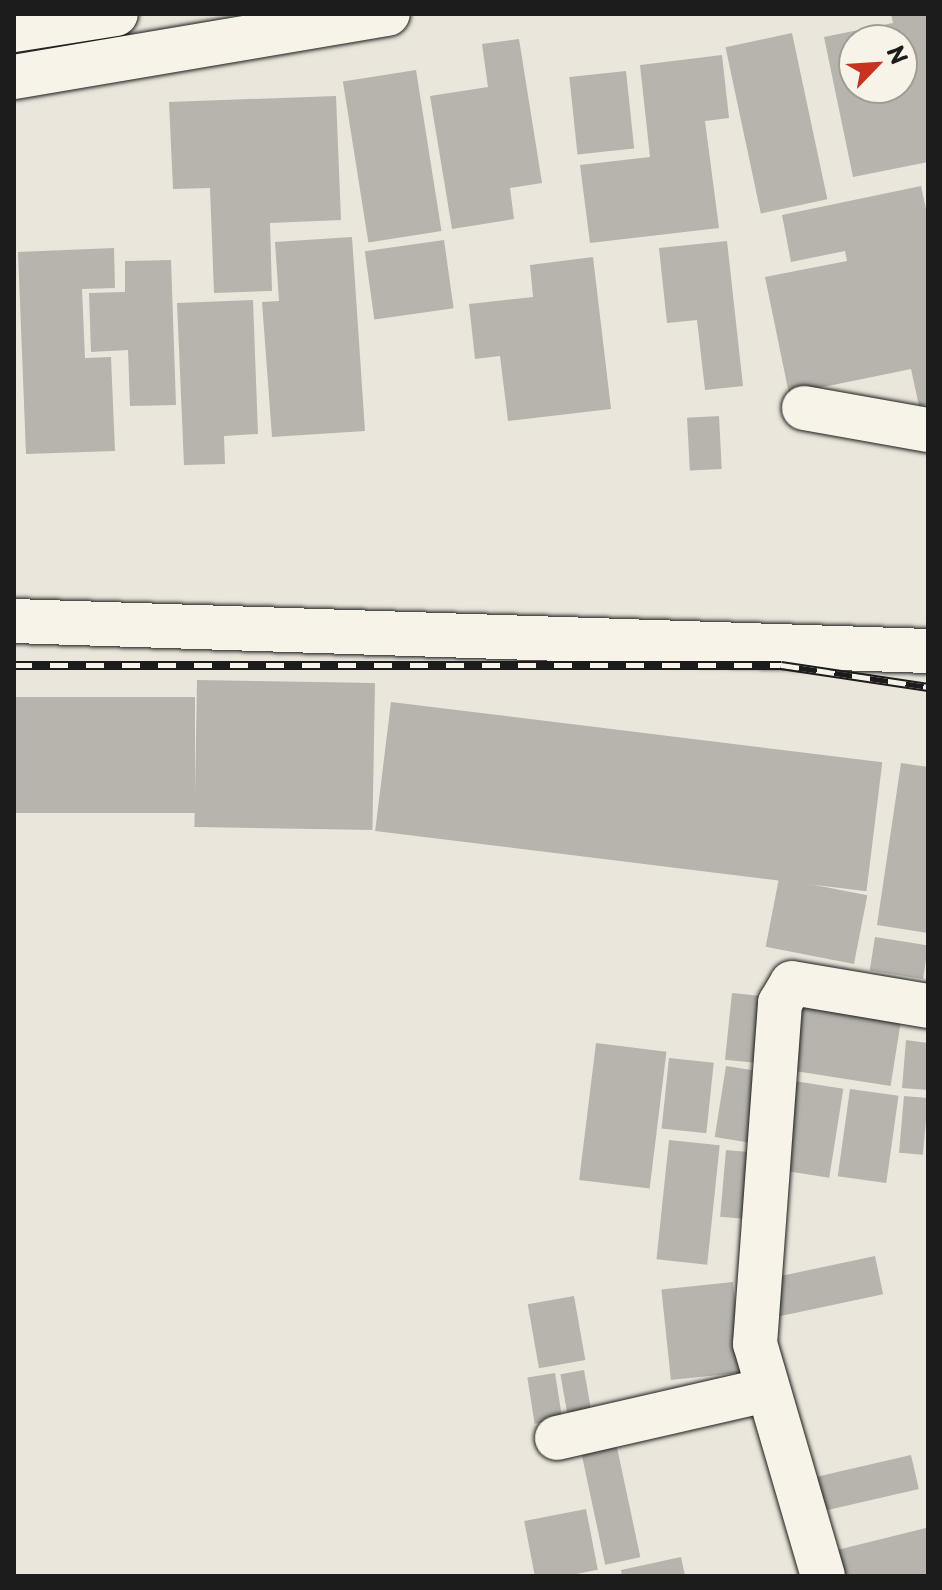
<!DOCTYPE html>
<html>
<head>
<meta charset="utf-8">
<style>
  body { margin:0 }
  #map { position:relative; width:942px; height:1590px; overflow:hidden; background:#eae6dc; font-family:"Playpen Sans",sans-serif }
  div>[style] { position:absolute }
  .building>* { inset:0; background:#b6b4ac; transform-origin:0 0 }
  .roads { filter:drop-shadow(0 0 2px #1c1c1c) drop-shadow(0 0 2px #1c1c1c) }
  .minor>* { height:44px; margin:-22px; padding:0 22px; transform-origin:22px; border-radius:22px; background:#f7f3e8 }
  .highway>* { height:44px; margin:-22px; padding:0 22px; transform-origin:22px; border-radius:22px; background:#f7f3e8 }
  .rail>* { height:9px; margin-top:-4.5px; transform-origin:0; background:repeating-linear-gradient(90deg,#f7f3e8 0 18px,#1c1c1c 0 36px); box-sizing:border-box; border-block:2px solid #1c1c1c }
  span { translate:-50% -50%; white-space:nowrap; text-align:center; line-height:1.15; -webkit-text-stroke:6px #f7f3e8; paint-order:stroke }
  .frame { position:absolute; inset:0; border:16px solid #1c1c1c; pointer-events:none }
  .north { position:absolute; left:838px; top:24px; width:80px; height:80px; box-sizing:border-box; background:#f7f3e8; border:2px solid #9f9d96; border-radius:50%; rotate:65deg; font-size:22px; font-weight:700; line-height:32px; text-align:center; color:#1c1c1c }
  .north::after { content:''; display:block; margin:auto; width:28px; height:36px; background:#c8321e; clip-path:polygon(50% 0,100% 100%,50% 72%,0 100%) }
</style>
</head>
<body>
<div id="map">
  <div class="building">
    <i style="clip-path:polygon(evenodd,891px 14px,928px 14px,928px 162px,853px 177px,824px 37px,893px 23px,891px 14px,854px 40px,902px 40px,902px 88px,854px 88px,854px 40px)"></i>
    <i style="left:792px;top:33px;width:170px;height:68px;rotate:78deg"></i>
    <i style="clip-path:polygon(519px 39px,542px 183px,510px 188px,514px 219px,452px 229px,430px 96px,488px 87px,482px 44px)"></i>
    <i style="clip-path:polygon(722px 55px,729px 118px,705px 121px,719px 228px,590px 243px,580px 165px,650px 157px,640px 65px)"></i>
    <i style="left:416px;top:70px;width:163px;height:74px;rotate:81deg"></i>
    <i style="left:626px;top:71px;width:78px;height:57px;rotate:84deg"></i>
    <i style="clip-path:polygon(336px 96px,341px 220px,270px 223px,272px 291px,214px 293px,210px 188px,173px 189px,169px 102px)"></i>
    <i style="clip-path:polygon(921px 186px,928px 218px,928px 404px,919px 406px,911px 369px,789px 394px,765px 277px,847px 261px,845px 251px,791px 262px,782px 215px)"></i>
    <i style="clip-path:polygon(352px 237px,365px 431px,272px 437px,262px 302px,279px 301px,275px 242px)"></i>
    <i style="left:444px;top:240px;width:69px;height:80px;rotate:82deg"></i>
    <i style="clip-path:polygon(727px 241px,743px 386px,705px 390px,697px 320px,667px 323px,659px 248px)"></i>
    <i style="clip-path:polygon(114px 248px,115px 288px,82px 289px,85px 358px,111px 357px,115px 451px,26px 454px,18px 252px)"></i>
    <i style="clip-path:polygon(593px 257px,611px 409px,508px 421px,500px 356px,475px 359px,469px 304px,533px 297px,530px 265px)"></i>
    <i style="clip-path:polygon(171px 260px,176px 405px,130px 406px,128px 350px,91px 352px,89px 293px,125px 292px,125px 261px)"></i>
    <i style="clip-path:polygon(253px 300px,258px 434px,224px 436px,225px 464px,184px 465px,177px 303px)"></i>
    <i style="left:719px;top:416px;width:53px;height:32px;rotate:87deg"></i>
    <i style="left:197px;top:680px;width:178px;height:147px;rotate:1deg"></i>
    <i style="left:14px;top:697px;width:181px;height:116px"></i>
    <i style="left:391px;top:702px;width:495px;height:130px;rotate:7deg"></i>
    <i style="clip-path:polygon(901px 763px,928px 767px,928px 933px,877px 925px)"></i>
    <i style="left:779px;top:878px;width:90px;height:70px;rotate:11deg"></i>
    <i style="left:875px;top:937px;width:54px;height:34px;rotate:9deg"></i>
    <i style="left:732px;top:993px;width:45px;height:67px;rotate:6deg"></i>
    <i style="left:795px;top:999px;width:108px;height:71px;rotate:9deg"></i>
    <i style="clip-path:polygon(906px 1040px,928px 1043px,928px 1090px,902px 1088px)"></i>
    <i style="left:596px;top:1043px;width:71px;height:138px;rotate:7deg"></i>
    <i style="left:669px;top:1058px;width:45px;height:71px;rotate:6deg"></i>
    <i style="left:726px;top:1066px;width:45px;height:72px;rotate:9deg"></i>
    <i style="left:788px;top:1080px;width:56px;height:90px;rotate:9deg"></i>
    <i style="left:850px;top:1089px;width:49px;height:88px;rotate:8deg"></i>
    <i style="left:904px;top:1096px;width:24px;height:57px;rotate:5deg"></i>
    <i style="left:669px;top:1140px;width:51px;height:120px;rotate:6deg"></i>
    <i style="left:726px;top:1150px;width:34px;height:67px;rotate:5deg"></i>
    <i style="left:875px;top:1256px;width:39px;height:113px;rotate:78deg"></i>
    <i style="left:733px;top:1282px;width:91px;height:72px;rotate:84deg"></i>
    <i style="left:574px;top:1296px;width:65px;height:47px;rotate:80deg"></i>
    <i style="left:584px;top:1370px;width:46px;height:24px;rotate:80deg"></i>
    <i style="left:555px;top:1373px;width:47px;height:28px;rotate:81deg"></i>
    <i style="left:615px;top:1438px;width:122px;height:36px;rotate:78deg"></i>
    <i style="left:911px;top:1455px;width:35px;height:110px;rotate:77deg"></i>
    <i style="left:586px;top:1509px;width:62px;height:63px;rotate:79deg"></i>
    <i style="clip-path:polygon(926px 1528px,928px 1576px,839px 1576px,833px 1551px)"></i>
    <i style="clip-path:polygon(681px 1557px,685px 1576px,622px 1576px,621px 1570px)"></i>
  </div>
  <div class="roads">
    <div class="minor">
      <i style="left:804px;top:408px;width:126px;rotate:10.1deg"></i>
      <i style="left:14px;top:621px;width:914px;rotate:1.88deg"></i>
      <i style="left:557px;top:1438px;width:214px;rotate:-12.9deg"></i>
      <i style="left:823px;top:1576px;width:242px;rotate:-106.3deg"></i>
      <i style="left:755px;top:1344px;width:342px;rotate:-85.8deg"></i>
      <i style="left:780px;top:1003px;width:23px;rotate:-59deg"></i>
      <i style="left:792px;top:983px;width:138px;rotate:9.6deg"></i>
    </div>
    <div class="highway">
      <i style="left:14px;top:30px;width:103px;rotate:-8.9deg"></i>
      <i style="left:14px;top:77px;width:379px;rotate:-9.6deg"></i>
    </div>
  </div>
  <div class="rail">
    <i style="left:14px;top:665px;width:767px"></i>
    <i style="left:781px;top:665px;width:149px;rotate:8.5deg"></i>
  </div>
  <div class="frame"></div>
  <div class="north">N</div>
</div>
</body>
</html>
